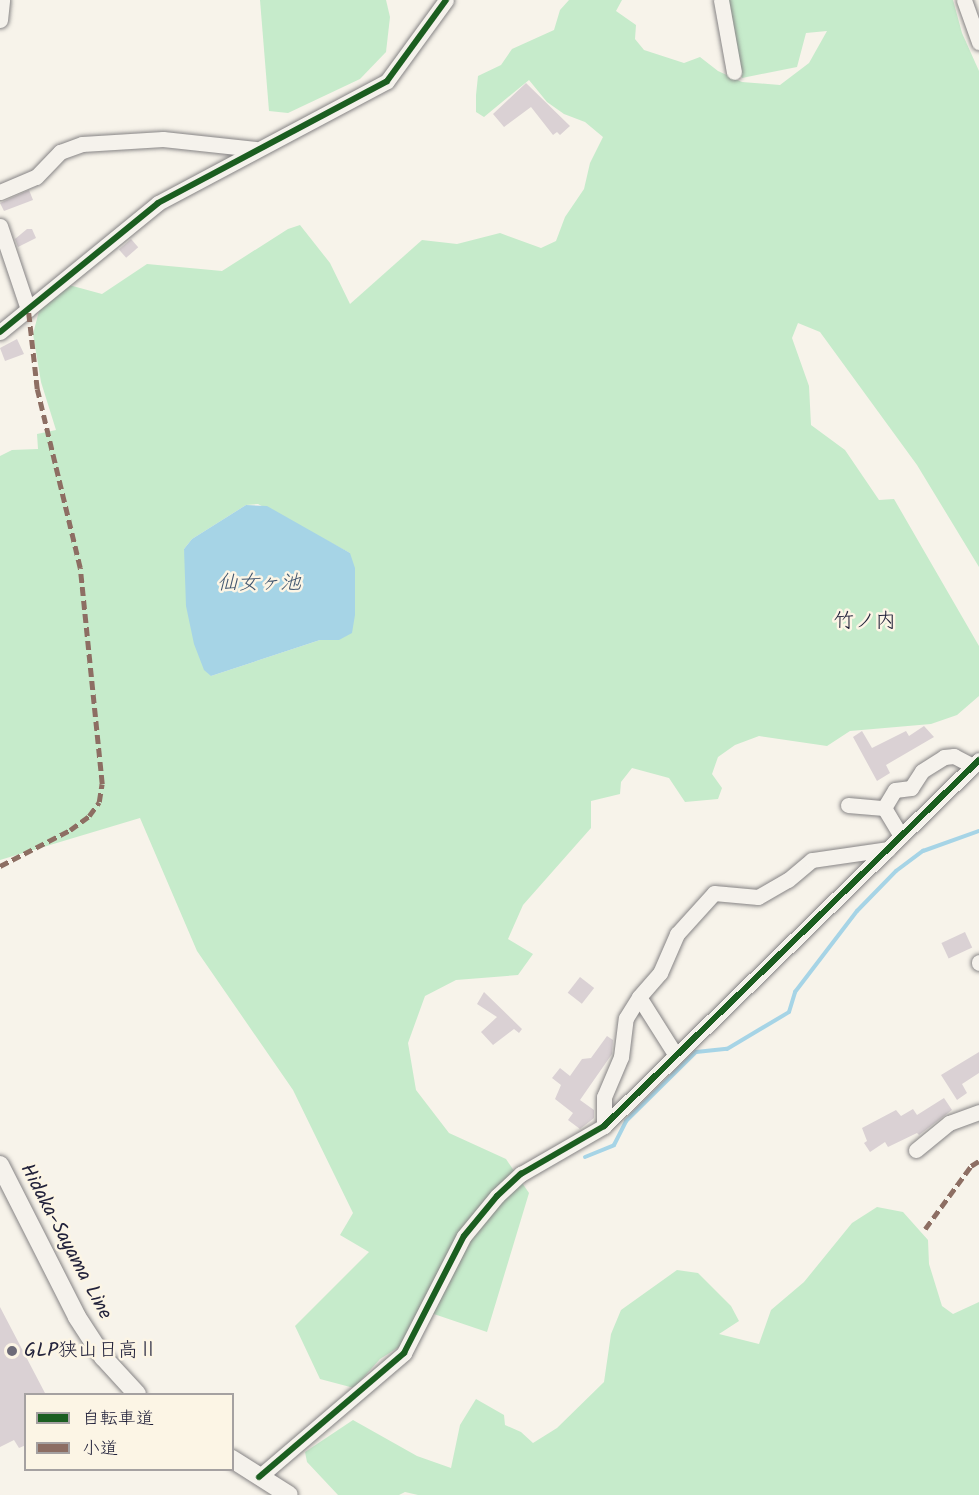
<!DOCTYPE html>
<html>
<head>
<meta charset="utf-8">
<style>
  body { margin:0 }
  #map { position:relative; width:979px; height:1495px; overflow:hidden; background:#f7f3ea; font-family:Kalam,"Klee One",sans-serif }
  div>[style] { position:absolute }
  .green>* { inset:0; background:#c6ebcb }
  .water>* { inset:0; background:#a6d4e6 }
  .stream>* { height:4px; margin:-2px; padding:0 2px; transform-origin:2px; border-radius:2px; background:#a6d4e6 }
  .building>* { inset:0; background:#dad1d4; transform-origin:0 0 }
  .roads { filter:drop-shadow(0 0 2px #868485) drop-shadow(0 0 2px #868485) }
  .minor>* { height:15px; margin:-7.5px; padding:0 7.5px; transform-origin:7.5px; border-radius:7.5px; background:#f5f2ec }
  .major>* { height:18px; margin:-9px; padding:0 9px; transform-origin:9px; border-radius:9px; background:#f5f2ec }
  .quiet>* { height:4.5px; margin-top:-2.25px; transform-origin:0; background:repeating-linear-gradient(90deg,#8d6e63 0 9px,transparent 0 13.5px) }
  .cycleway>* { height:6px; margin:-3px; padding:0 3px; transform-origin:3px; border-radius:3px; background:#1b5e20 }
  .dots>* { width:16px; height:16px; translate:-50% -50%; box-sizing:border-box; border:3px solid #fcf5e5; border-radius:50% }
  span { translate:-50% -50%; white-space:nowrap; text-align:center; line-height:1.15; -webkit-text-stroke:5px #fcf5e5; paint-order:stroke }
  .street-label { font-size:20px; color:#22223b }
  .poi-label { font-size:20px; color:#22223b }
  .left { translate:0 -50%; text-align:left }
  .water-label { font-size:21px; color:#3f546e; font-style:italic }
  .neighbourhood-label { font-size:21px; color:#22223b }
  .legend { position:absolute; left:24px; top:1393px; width:210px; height:78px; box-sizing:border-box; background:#fcf5e5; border:2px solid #a5a1a1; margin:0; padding:8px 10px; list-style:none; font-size:18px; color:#22223b }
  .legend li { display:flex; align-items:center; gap:12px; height:30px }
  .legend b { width:30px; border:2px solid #a5a1a1 }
</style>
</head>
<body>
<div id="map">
  <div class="green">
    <i style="clip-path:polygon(260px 0,386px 0,390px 17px,386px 52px,360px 79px,288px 113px,269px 111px)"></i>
    <i style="clip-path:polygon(evenodd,569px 0,622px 0,616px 11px,636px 25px,635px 39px,644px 50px,684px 63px,700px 57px,718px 71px,742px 82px,780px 85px,809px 63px,827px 31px,806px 33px,797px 67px,742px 78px,727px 0,953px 0,962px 33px,979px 71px,979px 567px,917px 465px,820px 332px,798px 323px,792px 338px,809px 386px,811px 425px,845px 450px,879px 500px,894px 499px,979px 646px,979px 696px,957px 715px,931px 724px,850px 731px,827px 746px,759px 736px,735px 745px,718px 757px,712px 774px,722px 788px,718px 799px,685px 802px,669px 778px,632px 768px,621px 782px,620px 794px,591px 801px,591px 828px,523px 905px,508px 939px,533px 954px,518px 975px,456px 980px,425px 996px,408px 1043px,416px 1090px,449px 1133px,506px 1159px,529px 1193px,487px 1332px,422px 1310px,402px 1345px,380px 1359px,354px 1388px,320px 1379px,295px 1326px,369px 1252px,340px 1235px,353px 1213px,293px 1090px,197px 951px,140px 818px,0 860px,0 456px,12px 450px,38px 449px,37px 434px,56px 430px,41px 382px,33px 334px,39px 311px,69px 285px,102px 294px,147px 264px,222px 271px,288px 229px,300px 225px,330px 263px,350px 304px,422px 240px,457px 244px,500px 233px,541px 248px,556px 241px,565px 217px,584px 189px,590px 163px,603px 137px,585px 122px,564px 114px,547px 102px,529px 80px,484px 117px,476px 112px,476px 95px,478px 76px,501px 65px,512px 49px,554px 30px,560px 10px,569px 0,258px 504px,350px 553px,339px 640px,320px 640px,211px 676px,184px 549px,192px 539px,246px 505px,258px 504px)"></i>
    <i style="clip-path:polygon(877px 1207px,903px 1212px,928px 1240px,929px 1264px,942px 1306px,953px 1314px,979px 1302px,979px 1495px,418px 1495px,405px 1492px,399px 1495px,338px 1495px,307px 1462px,305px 1452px,353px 1420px,417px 1456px,451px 1468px,460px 1425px,476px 1399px,504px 1415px,505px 1425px,521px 1432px,533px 1443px,557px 1428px,604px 1382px,611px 1334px,621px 1310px,677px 1270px,698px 1273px,731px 1306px,739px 1321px,719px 1334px,759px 1344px,771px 1310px,804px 1282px,852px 1223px)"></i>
  </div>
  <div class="water">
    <i style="clip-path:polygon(246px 505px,267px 506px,350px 553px,355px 568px,355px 615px,352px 633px,339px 640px,320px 640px,211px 676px,204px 670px,194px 644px,186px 606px,184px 549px,192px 539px)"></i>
  </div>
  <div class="stream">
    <i style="left:585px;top:1157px;width:31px;rotate:-22deg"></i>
    <i style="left:614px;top:1145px;width:27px;rotate:-63deg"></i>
    <i style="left:626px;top:1121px;width:98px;rotate:-44.6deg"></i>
    <i style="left:696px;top:1052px;width:31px;rotate:-6deg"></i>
    <i style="left:727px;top:1049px;width:72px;rotate:-30.8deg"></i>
    <i style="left:789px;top:1012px;width:21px;rotate:-73deg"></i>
    <i style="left:795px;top:992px;width:102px;rotate:-52.6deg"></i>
    <i style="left:857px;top:911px;width:56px;rotate:-45.7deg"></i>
    <i style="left:896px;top:871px;width:34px;rotate:-37deg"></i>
    <i style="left:923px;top:851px;width:59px;rotate:-19.7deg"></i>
  </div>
  <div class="building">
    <i style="clip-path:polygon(526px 83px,570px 126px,560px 135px,557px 132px,553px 135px,531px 107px,504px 127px,493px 114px)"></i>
    <i style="clip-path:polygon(29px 190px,33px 200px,4px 211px,0 203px)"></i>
    <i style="clip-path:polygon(27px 229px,32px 229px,36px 238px,18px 247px,15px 239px)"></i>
    <i style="left:131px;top:239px;width:11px;height:16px;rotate:49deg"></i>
    <i style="clip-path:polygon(17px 339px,24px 354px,5px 361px,0 348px)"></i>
    <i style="clip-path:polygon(924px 726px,934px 737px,886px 765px,890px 773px,877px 781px,853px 737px,862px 731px,872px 748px,906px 731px,909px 736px)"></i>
    <i style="left:965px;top:932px;width:17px;height:26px;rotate:65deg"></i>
    <i style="left:580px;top:977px;width:18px;height:20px;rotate:38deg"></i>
    <i style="clip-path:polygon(484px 992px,522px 1029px,519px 1033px,514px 1029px,493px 1045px,481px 1032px,497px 1017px,477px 1004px)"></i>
    <i style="clip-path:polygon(607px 1036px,613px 1040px,612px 1054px,580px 1100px,594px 1110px,594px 1118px,580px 1129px,568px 1120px,573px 1113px,555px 1099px,561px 1085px,552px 1078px,560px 1068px,570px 1076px,582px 1059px,591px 1058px)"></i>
    <i style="clip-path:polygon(979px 1052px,979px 1073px,962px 1084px,967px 1093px,957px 1100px,941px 1075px)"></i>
    <i style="clip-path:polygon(944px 1098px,952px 1110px,919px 1135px,917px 1133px,888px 1147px,885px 1142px,870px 1152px,864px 1143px,867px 1141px,862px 1128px,896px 1110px,901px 1116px,913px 1109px,917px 1115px)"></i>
    <i style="clip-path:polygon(0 1307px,46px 1395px,26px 1395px,26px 1445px,19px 1448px,14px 1440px,0 1447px)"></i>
  </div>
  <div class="roads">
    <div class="minor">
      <i style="left:721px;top:0;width:73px;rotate:79.8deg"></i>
      <i style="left:964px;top:0;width:45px;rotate:70.3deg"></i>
      <i style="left:0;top:20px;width:20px;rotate:-84deg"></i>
      <i style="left:0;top:192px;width:39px;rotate:-23deg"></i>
      <i style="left:36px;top:177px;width:35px;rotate:-46deg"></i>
      <i style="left:60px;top:152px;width:23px;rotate:-20deg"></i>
      <i style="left:82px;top:144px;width:81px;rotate:-3.5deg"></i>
      <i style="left:163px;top:139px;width:93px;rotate:6.2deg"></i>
      <i style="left:0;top:226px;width:88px;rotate:71.4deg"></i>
      <i style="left:0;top:332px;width:204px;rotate:-39.2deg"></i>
      <i style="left:158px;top:203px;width:259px;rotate:-28deg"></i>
      <i style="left:387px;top:81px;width:100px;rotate:-53.9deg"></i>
      <i style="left:848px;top:805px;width:36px;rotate:5deg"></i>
      <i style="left:901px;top:836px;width:33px;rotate:-121deg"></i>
      <i style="left:884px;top:808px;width:21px;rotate:-59deg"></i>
      <i style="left:895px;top:790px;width:16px;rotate:-7deg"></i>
      <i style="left:911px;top:788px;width:20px;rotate:-57deg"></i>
      <i style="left:922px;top:771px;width:26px;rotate:-32deg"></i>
      <i style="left:944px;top:757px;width:10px;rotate:-6deg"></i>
      <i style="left:954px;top:756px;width:21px;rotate:28deg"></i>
      <i style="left:979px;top:962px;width:1px;rotate:90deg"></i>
      <i style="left:675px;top:1054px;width:67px;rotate:-122.3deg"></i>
      <i style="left:639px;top:997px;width:32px;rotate:-49deg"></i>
      <i style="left:660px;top:973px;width:43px;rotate:-66.4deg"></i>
      <i style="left:677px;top:934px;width:55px;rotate:-47.9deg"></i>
      <i style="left:714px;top:893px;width:44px;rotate:5.2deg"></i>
      <i style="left:758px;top:897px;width:34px;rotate:-30deg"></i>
      <i style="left:788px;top:880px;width:31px;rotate:-40deg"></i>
      <i style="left:812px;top:860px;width:77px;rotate:-8.2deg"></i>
      <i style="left:604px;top:1126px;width:29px;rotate:-90deg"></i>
      <i style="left:604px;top:1097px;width:43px;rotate:-67deg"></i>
      <i style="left:621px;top:1057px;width:39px;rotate:-83deg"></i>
      <i style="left:626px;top:1018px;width:25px;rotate:-58deg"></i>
      <i style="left:916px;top:1150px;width:43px;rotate:-39.3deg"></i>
      <i style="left:949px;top:1123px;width:32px;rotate:-20deg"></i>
      <i style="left:259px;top:1477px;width:191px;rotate:-40.5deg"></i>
      <i style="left:404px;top:1353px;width:131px;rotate:-62.9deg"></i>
      <i style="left:464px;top:1236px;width:52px;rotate:-50.5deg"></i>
      <i style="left:497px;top:1196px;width:33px;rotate:-43deg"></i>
      <i style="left:521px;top:1174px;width:96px;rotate:-30deg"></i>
      <i style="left:604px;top:1126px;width:524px;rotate:-44.3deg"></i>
    </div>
    <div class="major">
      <i style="left:0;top:1165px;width:170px;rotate:63.1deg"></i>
      <i style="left:77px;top:1317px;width:48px;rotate:57deg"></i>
      <i style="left:103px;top:1357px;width:50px;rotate:47.4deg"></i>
      <i style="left:232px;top:1459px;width:67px;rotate:32.3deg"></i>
    </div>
  </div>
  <div class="quiet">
    <i style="left:0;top:866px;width:79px;rotate:-27.2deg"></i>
    <i style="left:70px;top:830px;width:24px;rotate:-36deg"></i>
    <i style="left:89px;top:816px;width:17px;rotate:-54deg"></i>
    <i style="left:99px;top:802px;width:18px;rotate:-81deg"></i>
    <i style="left:102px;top:784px;width:217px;rotate:-95.8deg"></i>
    <i style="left:80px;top:568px;width:184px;rotate:-103.5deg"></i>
    <i style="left:37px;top:389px;width:81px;rotate:-96.4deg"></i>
    <i style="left:925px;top:1229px;width:78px;rotate:-53.9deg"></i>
    <i style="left:971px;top:1166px;width:9px;rotate:-32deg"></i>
  </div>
  <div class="cycleway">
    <i style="left:0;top:332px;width:204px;rotate:-39.2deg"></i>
    <i style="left:158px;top:203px;width:259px;rotate:-28deg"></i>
    <i style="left:387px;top:81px;width:100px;rotate:-53.9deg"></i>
    <i style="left:259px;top:1477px;width:191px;rotate:-40.5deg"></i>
    <i style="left:404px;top:1353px;width:131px;rotate:-62.9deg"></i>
    <i style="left:464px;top:1236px;width:52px;rotate:-50.5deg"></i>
    <i style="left:497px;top:1196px;width:33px;rotate:-43deg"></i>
    <i style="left:521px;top:1174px;width:96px;rotate:-30deg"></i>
    <i style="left:604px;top:1126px;width:524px;rotate:-44.3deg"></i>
  </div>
  <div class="dots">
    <i style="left:12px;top:1351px;background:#6d6b78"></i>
  </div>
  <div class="street-label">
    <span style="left:65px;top:1242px;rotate:62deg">Hidaka-Sayama Line</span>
  </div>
  <div class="poi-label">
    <span class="left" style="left:24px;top:1351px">GLP狭山日高Ⅱ</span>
  </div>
  <div class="water-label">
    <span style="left:259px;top:584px">仙女ヶ池</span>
  </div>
  <div class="neighbourhood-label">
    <span style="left:865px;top:622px">竹ノ内</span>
  </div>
  <ul class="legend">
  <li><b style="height:8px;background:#1b5e20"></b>自転車道</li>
  <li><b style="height:8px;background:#8d6e63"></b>小道</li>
  </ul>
</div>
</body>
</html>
